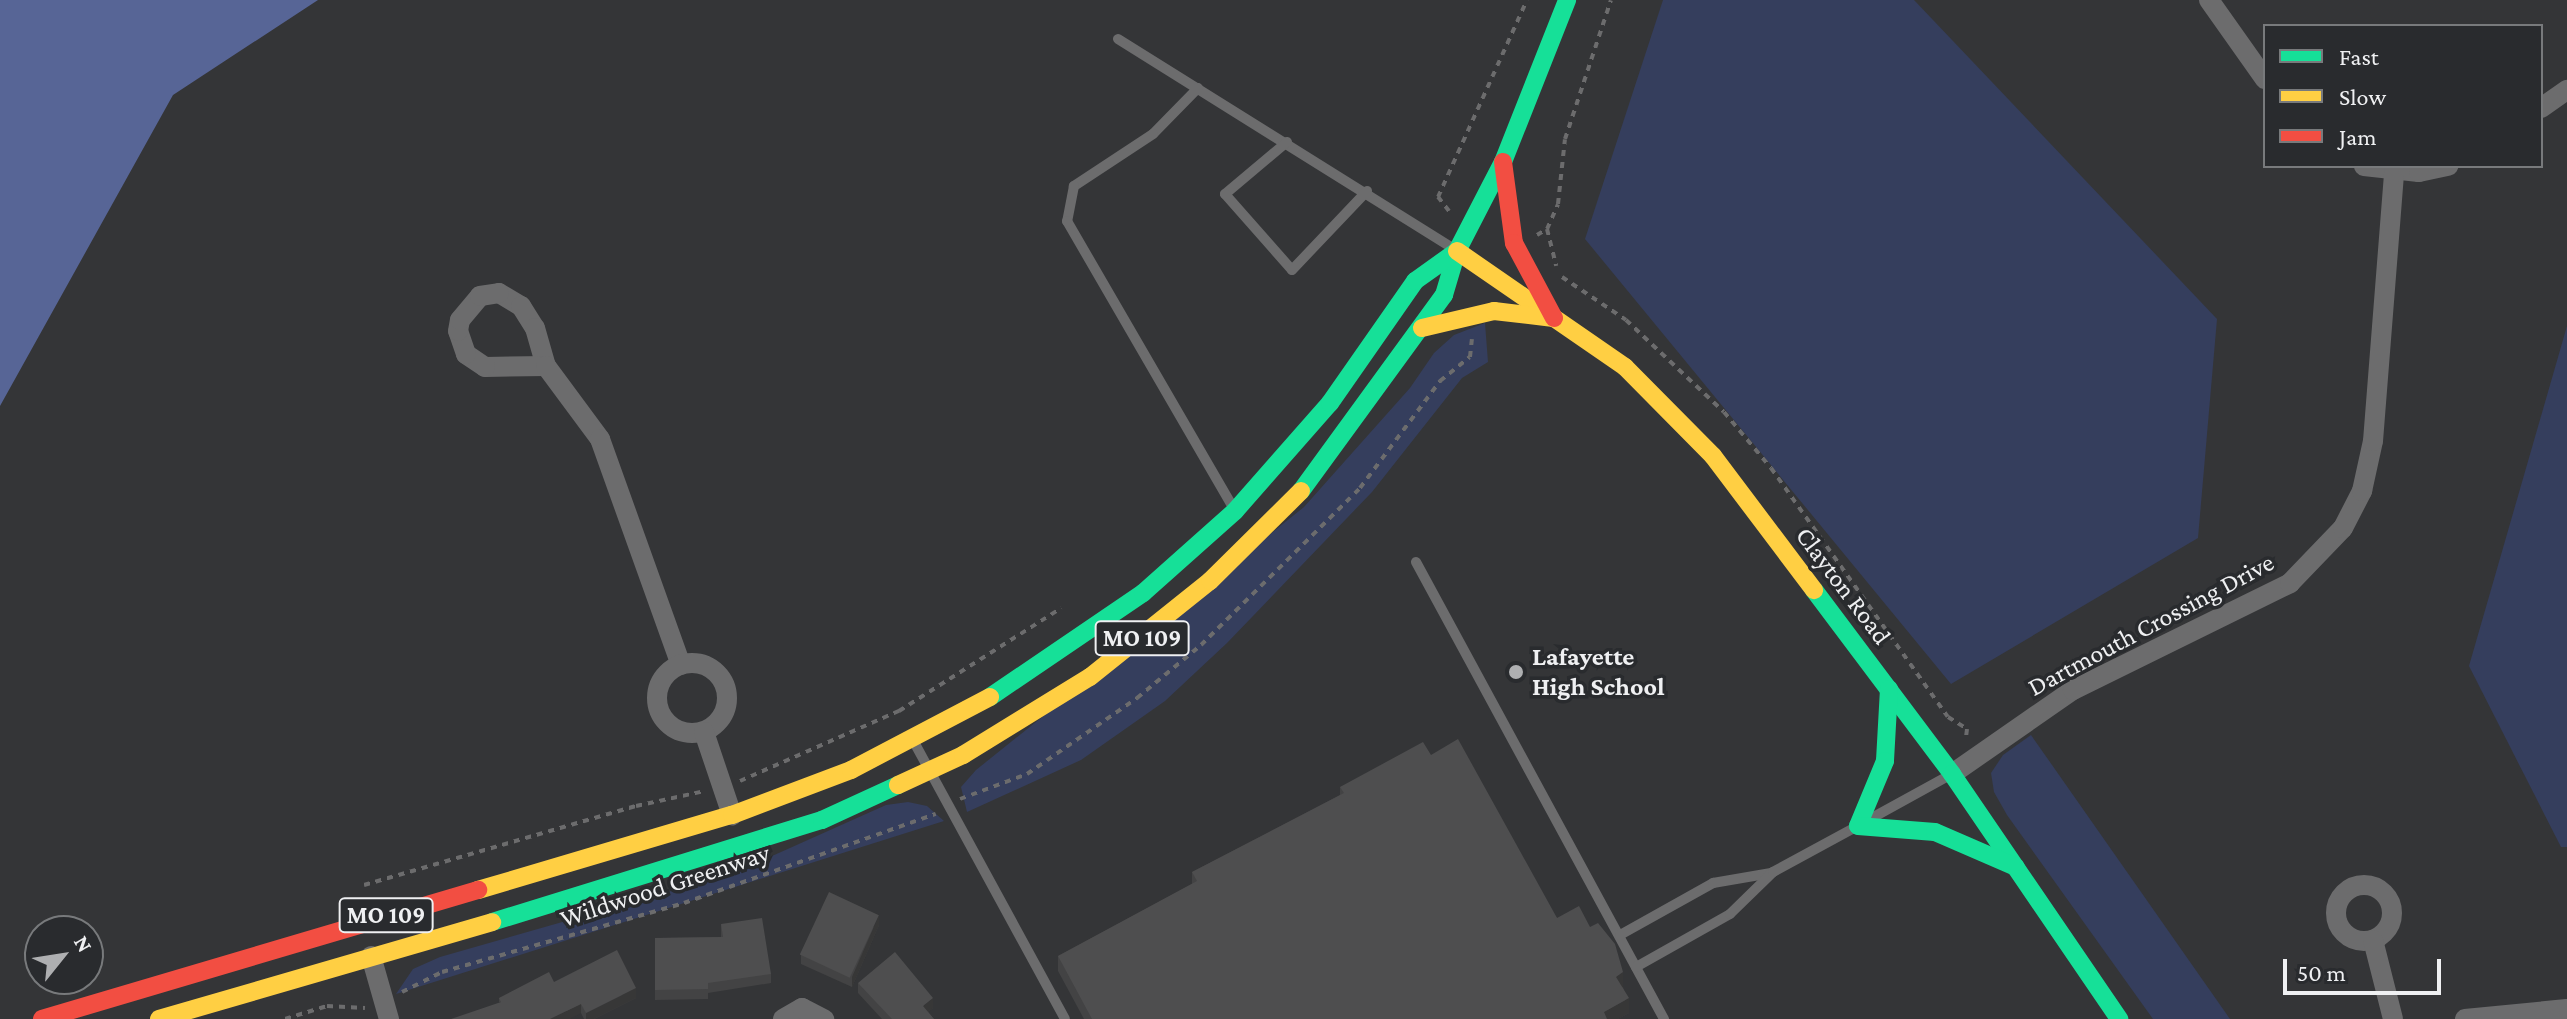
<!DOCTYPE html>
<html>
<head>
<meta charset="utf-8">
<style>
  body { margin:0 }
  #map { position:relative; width:2567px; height:1019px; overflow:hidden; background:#343537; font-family:"Crimson Pro",serif }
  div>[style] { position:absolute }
  .green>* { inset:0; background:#353e5d }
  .forest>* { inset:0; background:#576596 }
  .path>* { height:4px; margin-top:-2px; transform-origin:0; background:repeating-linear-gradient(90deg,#6c6c6d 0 6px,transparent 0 12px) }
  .lane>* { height:10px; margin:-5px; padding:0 5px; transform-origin:5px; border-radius:5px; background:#6c6c6d }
  .street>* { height:20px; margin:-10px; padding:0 10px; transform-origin:10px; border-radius:10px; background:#6c6c6d }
  .street>.ring { margin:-10px; padding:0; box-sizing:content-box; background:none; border:20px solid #6c6c6d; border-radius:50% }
  .fast>* { height:18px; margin:-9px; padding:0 9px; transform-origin:9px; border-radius:9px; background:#16e098 }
  .slow>* { height:18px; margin:-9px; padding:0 9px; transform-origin:9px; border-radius:9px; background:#ffcf43 }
  .jam>* { height:18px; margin:-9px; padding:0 9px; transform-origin:9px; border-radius:9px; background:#f24e42 }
  .wall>* { inset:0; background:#434344 }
  .shaded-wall>* { inset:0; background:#373737 }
  .building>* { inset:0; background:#4e4e4f; transform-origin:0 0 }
  .dots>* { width:22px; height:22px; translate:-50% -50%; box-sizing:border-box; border:4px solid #292b2e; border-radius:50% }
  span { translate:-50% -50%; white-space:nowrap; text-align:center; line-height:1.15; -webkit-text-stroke:7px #292b2e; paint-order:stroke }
  .shield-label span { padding:2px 6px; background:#292b2e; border:2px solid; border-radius:6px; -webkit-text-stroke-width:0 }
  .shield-label { font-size:24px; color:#eff0f2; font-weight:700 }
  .street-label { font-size:26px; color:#eff0f2 }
  .poi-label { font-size:26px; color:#eff0f2; font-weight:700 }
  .left { translate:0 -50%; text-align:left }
  .legend { position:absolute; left:2263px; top:24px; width:280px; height:144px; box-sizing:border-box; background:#292b2e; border:2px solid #787a7c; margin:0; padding:10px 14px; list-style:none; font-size:24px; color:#eff0f2 }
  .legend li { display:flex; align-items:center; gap:16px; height:40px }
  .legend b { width:40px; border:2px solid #787a7c }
  .north { position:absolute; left:24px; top:915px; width:80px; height:80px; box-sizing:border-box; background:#292b2e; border:2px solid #787a7c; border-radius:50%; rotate:60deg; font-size:22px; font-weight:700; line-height:32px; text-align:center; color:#eff0f2 }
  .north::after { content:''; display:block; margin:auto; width:28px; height:36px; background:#aeafb1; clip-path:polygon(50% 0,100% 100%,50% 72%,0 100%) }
  .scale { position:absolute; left:2283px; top:959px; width:158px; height:36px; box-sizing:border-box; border:4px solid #eff0f2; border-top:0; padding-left:10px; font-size:24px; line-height:28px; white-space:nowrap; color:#eff0f2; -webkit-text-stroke:6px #292b2e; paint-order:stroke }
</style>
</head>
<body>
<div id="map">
  <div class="green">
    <i style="clip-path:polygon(1663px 0,1914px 0,2217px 319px,2198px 538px,1951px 684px,1585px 239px)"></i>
    <i style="clip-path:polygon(1485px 323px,1488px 362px,1462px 378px,1372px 492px,1227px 643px,1165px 701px,1081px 760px,967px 812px,961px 787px,976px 770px,1304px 507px,1410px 388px,1434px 353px,1454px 335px)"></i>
    <i style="clip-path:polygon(2567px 326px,2567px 847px,2561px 847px,2469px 666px)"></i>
    <i style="clip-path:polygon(2031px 735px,2230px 1019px,2153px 1019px,2007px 815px,1994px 792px,1991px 773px,2003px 755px)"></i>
    <i style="clip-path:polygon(908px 802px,927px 806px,944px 821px,396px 994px,413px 969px,440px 957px,671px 891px,761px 861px,886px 805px)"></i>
  </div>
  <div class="forest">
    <i style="clip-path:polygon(0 0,318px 0,173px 95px,0 406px)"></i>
  </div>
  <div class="path">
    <i style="left:1449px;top:211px;width:18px;rotate:-128deg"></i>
    <i style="left:1438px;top:197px;width:216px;rotate:-65.7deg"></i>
    <i style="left:1547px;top:229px;width:38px;rotate:76deg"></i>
    <i style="left:1537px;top:235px;width:12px;rotate:-31deg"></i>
    <i style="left:1547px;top:229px;width:27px;rotate:-66deg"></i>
    <i style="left:1558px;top:204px;width:65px;rotate:-83.9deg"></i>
    <i style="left:1565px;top:139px;width:146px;rotate:-71.7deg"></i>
    <i style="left:1562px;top:277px;width:77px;rotate:33.9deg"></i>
    <i style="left:1626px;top:320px;width:134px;rotate:43.2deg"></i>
    <i style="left:1724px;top:412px;width:73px;rotate:50deg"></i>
    <i style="left:1771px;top:468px;width:305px;rotate:54.6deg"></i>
    <i style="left:1948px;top:717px;width:22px;rotate:32deg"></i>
    <i style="left:1967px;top:729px;width:8px;rotate:97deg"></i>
    <i style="left:740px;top:781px;width:174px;rotate:-23.8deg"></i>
    <i style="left:899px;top:711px;width:192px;rotate:-32.4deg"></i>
    <i style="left:960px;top:799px;width:72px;rotate:-20.5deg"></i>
    <i style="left:1027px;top:774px;width:134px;rotate:-34.6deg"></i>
    <i style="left:1137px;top:698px;width:83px;rotate:-39.6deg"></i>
    <i style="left:1201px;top:645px;width:223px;rotate:-44.6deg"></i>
    <i style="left:1360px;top:488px;width:134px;rotate:-53.2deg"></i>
    <i style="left:1440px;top:381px;width:38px;rotate:-39deg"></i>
    <i style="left:1470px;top:357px;width:18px;rotate:-84deg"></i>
    <i style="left:364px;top:885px;width:283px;rotate:-16.2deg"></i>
    <i style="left:636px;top:806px;width:71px;rotate:-12.3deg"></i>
    <i style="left:402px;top:992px;width:45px;rotate:-26.6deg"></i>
    <i style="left:442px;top:972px;width:252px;rotate:-15.9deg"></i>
    <i style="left:684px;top:903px;width:267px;rotate:-19.5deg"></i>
    <i style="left:285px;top:1019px;width:44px;rotate:-17.2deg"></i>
    <i style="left:327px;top:1006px;width:38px;rotate:3deg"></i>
  </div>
  <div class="lane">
    <i style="left:1118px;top:39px;width:394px;rotate:32deg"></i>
    <i style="left:1198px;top:88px;width:64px;rotate:134.4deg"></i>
    <i style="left:1153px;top:134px;width:95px;rotate:146.6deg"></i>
    <i style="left:1074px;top:186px;width:36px;rotate:101deg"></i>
    <i style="left:1067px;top:221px;width:333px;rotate:59.9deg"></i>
    <i style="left:1287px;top:142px;width:81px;rotate:140deg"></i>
    <i style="left:1225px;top:194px;width:101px;rotate:48.6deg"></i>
    <i style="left:1292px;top:270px;width:109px;rotate:-46.5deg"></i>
    <i style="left:1416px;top:562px;width:520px;rotate:61.51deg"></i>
    <i style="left:914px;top:742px;width:315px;rotate:61.4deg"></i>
    <i style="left:1870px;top:819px;width:91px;rotate:-28.8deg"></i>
    <i style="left:1620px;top:935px;width:107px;rotate:-29.2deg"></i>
    <i style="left:1713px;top:883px;width:59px;rotate:-9.8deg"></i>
    <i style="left:1636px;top:967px;width:108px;rotate:-29.4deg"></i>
    <i style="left:1730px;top:914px;width:60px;rotate:-44.3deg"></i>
    <i style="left:1773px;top:872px;width:94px;rotate:-28.5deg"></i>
  </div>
  <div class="street">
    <i style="left:2209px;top:0;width:97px;rotate:54.7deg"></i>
    <i style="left:2541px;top:108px;width:32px;rotate:-35deg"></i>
    <i style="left:2364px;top:166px;width:55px;rotate:6.2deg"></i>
    <i style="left:2419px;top:172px;width:30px;rotate:-12deg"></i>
    <i style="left:499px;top:293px;width:26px;rotate:31deg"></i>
    <i style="left:521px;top:306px;width:26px;rotate:58deg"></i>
    <i style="left:535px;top:328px;width:40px;rotate:74deg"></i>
    <i style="left:546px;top:366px;width:61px;rotate:179.1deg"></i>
    <i style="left:485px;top:367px;width:23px;rotate:-146deg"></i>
    <i style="left:466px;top:354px;width:24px;rotate:-109deg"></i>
    <i style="left:458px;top:331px;width:11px;rotate:-80deg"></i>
    <i style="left:460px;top:320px;width:31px;rotate:-50deg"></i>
    <i style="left:480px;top:296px;width:19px;rotate:-9deg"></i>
    <i style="left:546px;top:366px;width:91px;rotate:53.5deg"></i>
    <i style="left:600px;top:439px;width:240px;rotate:70.3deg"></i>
    <i class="ring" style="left:657px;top:663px;width:50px;height:50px"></i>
    <i style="left:704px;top:732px;width:88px;rotate:71.4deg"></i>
    <i style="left:1952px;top:774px;width:147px;rotate:-34.8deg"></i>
    <i style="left:2073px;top:690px;width:242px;rotate:-26.2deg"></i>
    <i style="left:2290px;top:583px;width:76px;rotate:-46.1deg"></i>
    <i style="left:2343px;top:528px;width:42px;rotate:-62.8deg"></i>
    <i style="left:2362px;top:491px;width:51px;rotate:-77.6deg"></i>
    <i style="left:2373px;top:441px;width:270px;rotate:-85.5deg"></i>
    <i class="ring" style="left:2336px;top:885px;width:36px;height:36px"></i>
    <i style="left:2373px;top:940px;width:81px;rotate:75.8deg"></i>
    <i style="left:371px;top:956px;width:66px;rotate:74.1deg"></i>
    <i style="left:783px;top:1019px;width:22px;rotate:-30deg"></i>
    <i style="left:802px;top:1008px;width:25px;rotate:27deg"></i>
    <i style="left:2465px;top:1019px;width:102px;rotate:-5.6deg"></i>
  </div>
  <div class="fast">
    <i style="left:1301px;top:491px;width:243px;rotate:-53.9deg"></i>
    <i style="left:1444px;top:295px;width:46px;rotate:-73.5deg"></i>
    <i style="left:1457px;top:251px;width:100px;rotate:-62.7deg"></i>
    <i style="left:1503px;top:162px;width:174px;rotate:-68.4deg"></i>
    <i style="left:1814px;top:590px;width:230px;rotate:53.1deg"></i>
    <i style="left:1952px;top:774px;width:297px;rotate:55.7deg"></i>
    <i style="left:1889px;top:689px;width:72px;rotate:93.2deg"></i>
    <i style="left:1885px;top:761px;width:70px;rotate:112.6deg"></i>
    <i style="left:1858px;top:826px;width:77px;rotate:4.5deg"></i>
    <i style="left:1935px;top:832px;width:88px;rotate:23.4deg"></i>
    <i style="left:990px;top:697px;width:185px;rotate:-34.2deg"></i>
    <i style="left:1143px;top:593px;width:123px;rotate:-41.7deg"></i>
    <i style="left:1235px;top:511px;width:144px;rotate:-48.7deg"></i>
    <i style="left:1330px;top:403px;width:149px;rotate:-55.1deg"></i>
    <i style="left:1415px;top:281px;width:52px;rotate:-35.5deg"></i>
    <i style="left:492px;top:922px;width:345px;rotate:-17.2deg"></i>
    <i style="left:822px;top:820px;width:84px;rotate:-24.7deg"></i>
  </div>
  <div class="slow">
    <i style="left:1457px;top:251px;width:204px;rotate:34.6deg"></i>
    <i style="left:1625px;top:367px;width:125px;rotate:45.3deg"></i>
    <i style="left:1713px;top:456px;width:168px;rotate:53deg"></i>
    <i style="left:1422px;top:328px;width:74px;rotate:-13.3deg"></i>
    <i style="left:1494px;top:311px;width:60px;rotate:6.7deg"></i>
    <i style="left:898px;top:785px;width:72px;rotate:-24.8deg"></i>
    <i style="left:963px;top:755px;width:149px;rotate:-31.6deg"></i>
    <i style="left:1090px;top:677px;width:154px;rotate:-38.7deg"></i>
    <i style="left:1210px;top:581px;width:128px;rotate:-44.7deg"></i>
    <i style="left:478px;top:890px;width:265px;rotate:-16.5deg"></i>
    <i style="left:732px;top:815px;width:127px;rotate:-20.7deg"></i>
    <i style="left:851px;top:770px;width:157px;rotate:-27.7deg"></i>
    <i style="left:159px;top:1019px;width:347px;rotate:-16.2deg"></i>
  </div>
  <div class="jam">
    <i style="left:1503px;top:162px;width:82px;rotate:82.3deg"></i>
    <i style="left:1514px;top:243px;width:85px;rotate:61.9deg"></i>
    <i style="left:42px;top:1019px;width:455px;rotate:-16.5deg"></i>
  </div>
  <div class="wall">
    <i style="clip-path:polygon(1431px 755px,1557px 918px,1623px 987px,1629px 1013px,1618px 1019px,1084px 1019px,1058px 971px,1058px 956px,1192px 884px,1192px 872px,1340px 795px,1340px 787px)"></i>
    <i style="clip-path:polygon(721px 924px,771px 974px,771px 983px,708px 993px,708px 999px,655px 1000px,655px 938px,721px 937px)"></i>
    <i style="clip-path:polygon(879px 925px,852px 987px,801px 964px,801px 955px)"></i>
    <i style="clip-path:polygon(554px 982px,636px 998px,594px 1019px,584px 1019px,581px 1013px,499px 1002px,499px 998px)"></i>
    <i style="clip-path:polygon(858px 983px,933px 1008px,928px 1012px,934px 1019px,882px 1019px,858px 993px)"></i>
  </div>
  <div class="shaded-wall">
    <i style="clip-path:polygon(879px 915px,879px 925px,852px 987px,852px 977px)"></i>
    <i style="clip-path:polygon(1623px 972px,1623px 987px,1616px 991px,1616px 977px)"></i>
    <i style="clip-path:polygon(636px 988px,636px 998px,594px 1019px,586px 1019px,586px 1013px)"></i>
    <i style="clip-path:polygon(933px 998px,933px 1008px,923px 1016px,923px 1006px)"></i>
    <i style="clip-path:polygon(1629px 998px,1629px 1013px,1618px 1019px,1604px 1019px,1604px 1012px)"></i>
    <i style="clip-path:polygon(581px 1004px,581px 1013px,570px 1019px,550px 1019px)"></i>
  </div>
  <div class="building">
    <i style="clip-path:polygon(1458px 739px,1557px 918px,1579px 906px,1590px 927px,1598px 923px,1615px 944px,1623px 972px,1616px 977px,1629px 998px,1604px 1012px,1607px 1019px,1092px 1019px,1058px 956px,1197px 881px,1192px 872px,1344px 793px,1340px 787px,1423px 742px,1431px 755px)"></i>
    <i style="left:829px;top:892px;width:55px;height:69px;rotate:25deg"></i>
    <i style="clip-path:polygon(762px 918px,771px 974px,708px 983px,708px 989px,655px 990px,655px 938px,723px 937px,721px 924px)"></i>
    <i style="clip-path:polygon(617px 950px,636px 988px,586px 1013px,581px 1004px,550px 1019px,451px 1019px,501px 1002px,499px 998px,549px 972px,554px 982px)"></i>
    <i style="clip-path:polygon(895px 952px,933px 998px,923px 1006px,934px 1019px,892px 1019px,858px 983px)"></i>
  </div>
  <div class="dots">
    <i style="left:1516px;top:672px;background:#aeafb1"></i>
  </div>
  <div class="shield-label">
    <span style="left:1142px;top:638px">MO 109</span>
    <span style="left:386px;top:915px">MO 109</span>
  </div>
  <div class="street-label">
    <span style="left:1843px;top:586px;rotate:53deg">Clayton Road</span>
    <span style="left:2151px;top:625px;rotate:-28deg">Dartmouth Crossing Drive</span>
    <span style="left:665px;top:886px;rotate:-18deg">Wildwood Greenway</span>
  </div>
  <div class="poi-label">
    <span class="left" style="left:1532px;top:672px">Lafayette<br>High School</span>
  </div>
  <ul class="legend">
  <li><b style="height:10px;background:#16e098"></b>Fast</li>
  <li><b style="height:10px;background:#ffcf43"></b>Slow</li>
  <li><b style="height:10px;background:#f24e42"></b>Jam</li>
  </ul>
  <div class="north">N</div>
  <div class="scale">50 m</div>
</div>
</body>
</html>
